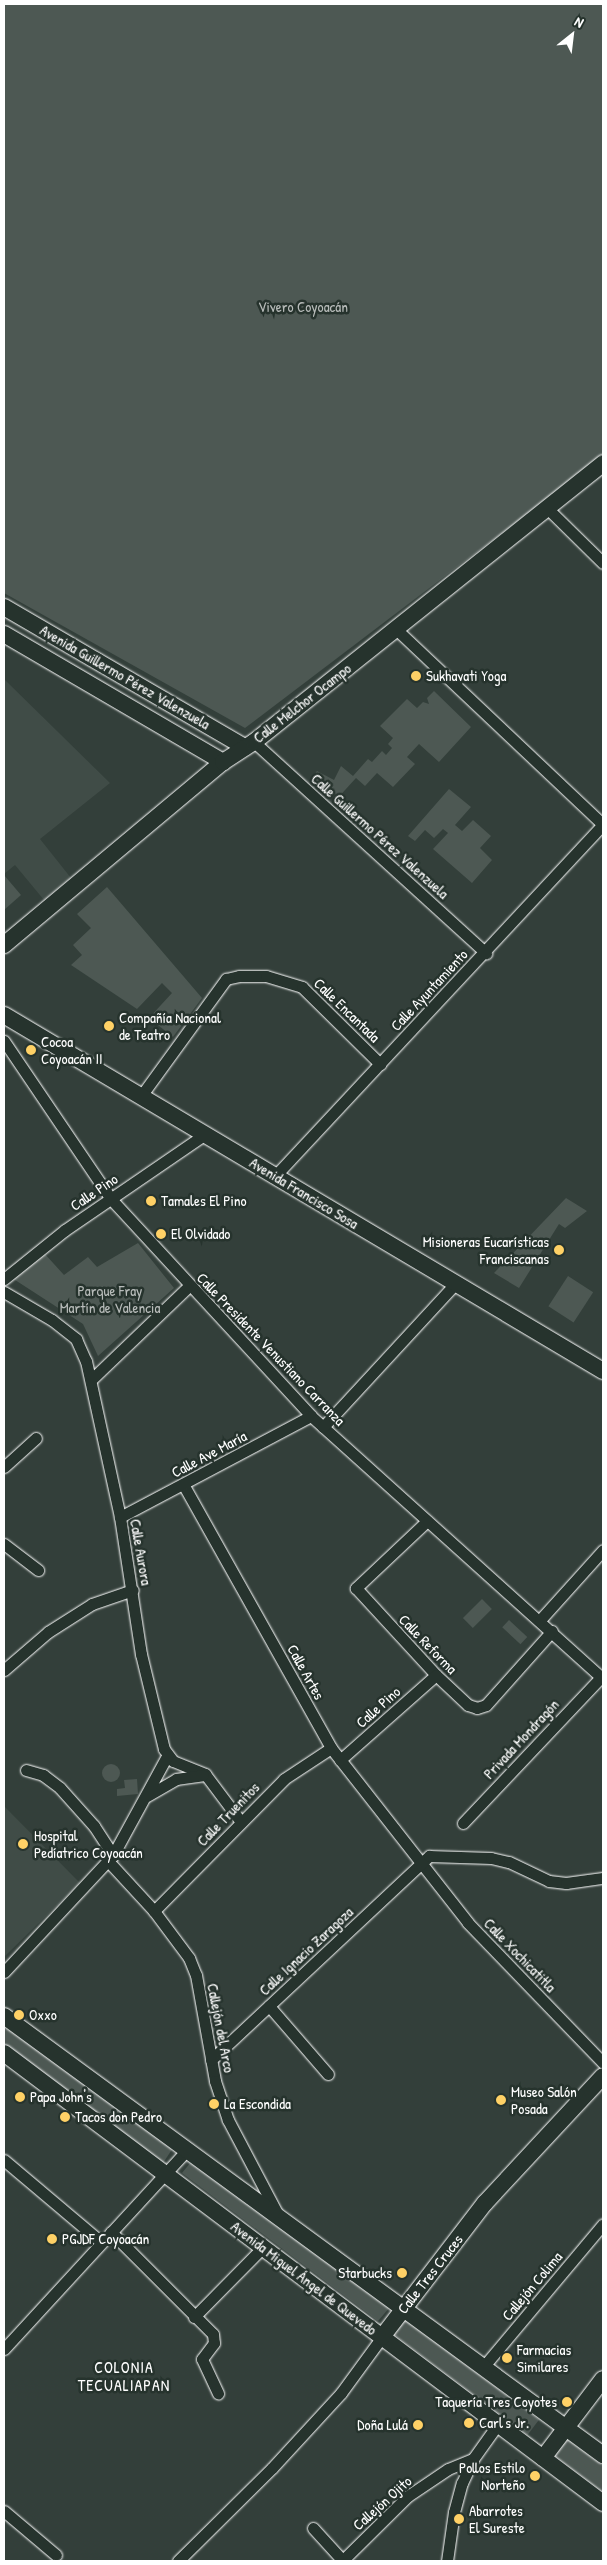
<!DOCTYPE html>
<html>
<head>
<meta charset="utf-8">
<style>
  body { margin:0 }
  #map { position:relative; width:607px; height:2565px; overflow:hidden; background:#333f3a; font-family:"Patrick Hand",sans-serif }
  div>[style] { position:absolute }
  .built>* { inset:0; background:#404c47 }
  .green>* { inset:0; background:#4d5853; transform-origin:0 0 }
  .round { border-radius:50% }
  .roads { filter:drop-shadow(0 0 1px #fff) drop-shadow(0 0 1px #fff) }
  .street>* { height:11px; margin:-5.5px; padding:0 5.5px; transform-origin:5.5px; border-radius:5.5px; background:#26332d }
  .secondary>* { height:16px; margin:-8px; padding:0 8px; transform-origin:8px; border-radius:8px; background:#26332d }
  .dots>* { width:14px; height:14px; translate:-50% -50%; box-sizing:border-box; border:2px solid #26332d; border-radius:50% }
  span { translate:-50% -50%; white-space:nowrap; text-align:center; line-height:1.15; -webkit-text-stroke:5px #26332d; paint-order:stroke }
  .park-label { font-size:15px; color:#b8bcba }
  .poi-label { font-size:15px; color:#fff }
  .left { translate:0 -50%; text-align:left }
  .right { translate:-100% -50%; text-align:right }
  .street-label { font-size:15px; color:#fff }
  .neighbourhood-label { font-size:16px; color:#fff; letter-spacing:1px }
  .frame { position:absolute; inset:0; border:5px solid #fff; pointer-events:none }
  .north { position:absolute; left:547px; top:10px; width:50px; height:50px; -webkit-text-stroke:4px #26332d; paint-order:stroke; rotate:29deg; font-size:14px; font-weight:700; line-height:20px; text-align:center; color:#fff }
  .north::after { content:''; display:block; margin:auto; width:18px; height:22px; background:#fff; clip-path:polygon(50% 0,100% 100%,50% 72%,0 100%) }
</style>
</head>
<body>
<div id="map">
  <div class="built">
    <i style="clip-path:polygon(4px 679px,110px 783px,40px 839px,71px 878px,44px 900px,15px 865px,4px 874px)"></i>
    <i style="clip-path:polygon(4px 1806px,80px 1883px,4px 1957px)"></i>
  </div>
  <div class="green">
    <i style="clip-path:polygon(4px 4px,603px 4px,603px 456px,245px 728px,4px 593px)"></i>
    <i style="clip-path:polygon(434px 691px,471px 727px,439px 762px,419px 744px,407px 757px,415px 764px,393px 787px,377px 773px,365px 786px,356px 778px,335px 801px,311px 779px,317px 771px,334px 780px,341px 766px,353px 776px,368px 759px,372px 762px,382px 751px,386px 755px,392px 748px,388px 744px,393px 738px,380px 726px,407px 699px,417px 708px,423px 702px,429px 704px,427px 698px)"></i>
    <i style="clip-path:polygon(449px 789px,471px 807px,455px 825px,462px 831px,473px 820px,491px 836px,480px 848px,492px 860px,472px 883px,433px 849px,448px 833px,443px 829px,434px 838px,425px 830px,415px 841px,408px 836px)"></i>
    <i style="clip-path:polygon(4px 875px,21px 895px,4px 910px)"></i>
    <i style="clip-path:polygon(107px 887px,202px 998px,173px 1037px,149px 1018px,172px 993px,162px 983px,137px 1009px,71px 965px,82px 955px,73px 945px,91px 928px,77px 914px)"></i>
    <i style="clip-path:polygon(566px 1198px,587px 1211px,565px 1228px,559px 1224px,519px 1288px,494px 1273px)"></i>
    <i style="clip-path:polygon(138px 1243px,174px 1288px,98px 1356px,83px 1324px,12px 1278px,44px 1253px,64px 1275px,88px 1257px,97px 1267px)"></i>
    <i style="left:568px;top:1276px;width:30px;height:36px;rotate:33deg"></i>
    <i style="left:482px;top:1599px;width:14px;height:27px;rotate:45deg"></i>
    <i style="left:509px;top:1620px;width:25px;height:10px;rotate:43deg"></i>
    <i class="round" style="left:102px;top:1764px;width:18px;height:18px"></i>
    <i style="clip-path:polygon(137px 1779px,138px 1794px,117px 1796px,117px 1789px,125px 1788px,124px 1780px)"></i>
    <i style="clip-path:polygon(4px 2026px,173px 2148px,163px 2163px,4px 2043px)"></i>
    <i style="clip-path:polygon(191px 2162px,390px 2307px,378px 2321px,182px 2173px)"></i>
    <i style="left:404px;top:2318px;width:169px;height:19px;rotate:37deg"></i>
    <i style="clip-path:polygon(566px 2438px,603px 2466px,603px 2492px,554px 2455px)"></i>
  </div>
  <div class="roads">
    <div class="street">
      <i style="left:547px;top:508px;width:78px;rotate:44.5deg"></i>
      <i style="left:396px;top:629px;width:285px;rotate:43.4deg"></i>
      <i style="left:254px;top:742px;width:314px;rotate:42.3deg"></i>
      <i style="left:4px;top:1041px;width:191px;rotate:55.9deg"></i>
      <i style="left:111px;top:1199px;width:295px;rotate:47.3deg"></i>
      <i style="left:311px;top:1416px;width:393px;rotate:42deg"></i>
      <i style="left:141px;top:1096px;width:145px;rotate:-54deg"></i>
      <i style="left:226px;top:979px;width:13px;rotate:-13deg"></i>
      <i style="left:239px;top:976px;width:27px"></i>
      <i style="left:266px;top:976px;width:38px;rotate:17deg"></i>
      <i style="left:302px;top:987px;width:110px;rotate:44.6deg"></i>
      <i style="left:275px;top:1176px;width:481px;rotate:-47deg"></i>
      <i style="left:4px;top:1279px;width:78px;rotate:-38.8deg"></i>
      <i style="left:65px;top:1230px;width:170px;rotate:-34.4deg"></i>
      <i style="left:4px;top:1292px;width:56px;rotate:30.3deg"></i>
      <i style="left:52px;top:1320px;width:31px;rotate:38deg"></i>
      <i style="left:76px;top:1339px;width:24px;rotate:66deg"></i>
      <i style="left:86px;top:1361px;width:160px;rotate:77.7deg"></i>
      <i style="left:120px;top:1517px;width:139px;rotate:81.3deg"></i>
      <i style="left:141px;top:1654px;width:98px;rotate:76.4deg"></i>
      <i style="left:164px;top:1749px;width:15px;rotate:53deg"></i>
      <i style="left:173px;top:1761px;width:35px;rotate:22deg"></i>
      <i style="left:205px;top:1774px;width:60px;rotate:53.1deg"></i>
      <i style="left:91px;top:1380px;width:136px;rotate:-43.8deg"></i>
      <i style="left:323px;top:1427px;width:196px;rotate:-47.3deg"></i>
      <i style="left:4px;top:1467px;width:43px;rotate:-42.2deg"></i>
      <i style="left:183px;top:1484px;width:303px;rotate:60.7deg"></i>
      <i style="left:331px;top:1748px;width:222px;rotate:51.9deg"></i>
      <i style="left:468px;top:1923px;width:194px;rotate:46deg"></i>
      <i style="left:120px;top:1517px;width:216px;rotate:-27.9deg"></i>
      <i style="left:427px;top:1521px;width:98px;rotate:136.7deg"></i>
      <i style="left:356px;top:1588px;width:118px;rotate:47.4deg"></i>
      <i style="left:436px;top:1675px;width:44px;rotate:43.2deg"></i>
      <i style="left:468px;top:1705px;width:9px;rotate:18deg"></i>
      <i style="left:477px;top:1708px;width:9px;rotate:-18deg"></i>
      <i style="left:486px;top:1705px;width:99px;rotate:-48.3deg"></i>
      <i style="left:4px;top:1544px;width:43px;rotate:37.4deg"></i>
      <i style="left:540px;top:1620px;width:94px;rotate:-48deg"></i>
      <i style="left:4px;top:1670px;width:58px;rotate:-40.8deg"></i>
      <i style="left:48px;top:1632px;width:52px;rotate:-32.5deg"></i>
      <i style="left:92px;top:1604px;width:43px;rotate:-18.9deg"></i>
      <i style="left:340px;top:1760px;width:128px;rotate:-41.5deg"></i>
      <i style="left:26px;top:1770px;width:18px;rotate:16deg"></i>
      <i style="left:43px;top:1775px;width:21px;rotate:37deg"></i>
      <i style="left:60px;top:1788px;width:51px;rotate:48.2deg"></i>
      <i style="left:94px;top:1826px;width:35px;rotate:57deg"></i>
      <i style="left:147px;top:1796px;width:34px;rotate:-30deg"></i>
      <i style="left:176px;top:1779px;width:27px;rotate:-8deg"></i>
      <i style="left:463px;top:1823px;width:201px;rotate:-46.6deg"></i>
      <i style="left:109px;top:1862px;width:67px;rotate:47.4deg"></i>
      <i style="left:154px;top:1911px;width:59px;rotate:53.3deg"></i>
      <i style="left:189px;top:1958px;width:18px;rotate:68deg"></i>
      <i style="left:196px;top:1975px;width:108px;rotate:79.8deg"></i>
      <i style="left:215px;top:2081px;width:41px;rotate:71.6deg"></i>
      <i style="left:228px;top:2120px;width:107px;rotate:62.2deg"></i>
      <i style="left:154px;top:1911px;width:185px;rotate:-45.4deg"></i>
      <i style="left:284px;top:1779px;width:56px;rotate:-33.4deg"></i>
      <i style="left:4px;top:1972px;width:160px;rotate:-47deg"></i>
      <i style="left:113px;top:1855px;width:113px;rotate:-61.4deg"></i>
      <i style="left:269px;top:2006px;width:90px;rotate:49.1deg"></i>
      <i style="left:211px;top:2060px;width:299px;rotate:-43.1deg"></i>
      <i style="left:429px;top:1856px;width:62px;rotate:1.8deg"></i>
      <i style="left:491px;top:1858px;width:18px;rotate:13deg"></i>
      <i style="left:509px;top:1862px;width:44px;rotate:25.4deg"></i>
      <i style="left:549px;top:1881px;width:17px;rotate:7deg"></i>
      <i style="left:566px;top:1883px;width:37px;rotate:-8deg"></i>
      <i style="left:4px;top:2160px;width:127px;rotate:40.2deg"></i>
      <i style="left:111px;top:2232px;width:144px;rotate:45deg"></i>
      <i style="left:213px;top:2334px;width:9px;rotate:84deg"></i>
      <i style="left:214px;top:2343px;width:20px;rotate:127deg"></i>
      <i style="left:202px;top:2359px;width:38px;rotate:65deg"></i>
      <i style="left:194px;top:2317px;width:100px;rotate:-45.4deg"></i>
      <i style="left:4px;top:2349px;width:270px;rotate:-47.4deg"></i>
      <i style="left:484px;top:2366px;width:185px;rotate:-50deg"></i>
      <i style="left:4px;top:2511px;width:68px;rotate:40.2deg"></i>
      <i style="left:313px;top:2528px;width:45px;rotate:47.7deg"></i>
      <i style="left:178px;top:2561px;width:132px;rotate:-44.7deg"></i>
      <i style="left:272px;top:2468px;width:102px;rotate:-47.4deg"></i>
      <i style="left:341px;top:2393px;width:69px;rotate:-53.8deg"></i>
      <i style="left:342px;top:2561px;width:93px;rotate:-44.6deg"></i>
      <i style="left:408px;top:2496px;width:48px;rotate:-34deg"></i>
      <i style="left:448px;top:2469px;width:27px;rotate:-22deg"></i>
      <i style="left:447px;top:2561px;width:49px;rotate:-81.9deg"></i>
      <i style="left:454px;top:2512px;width:30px;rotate:-75deg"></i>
      <i style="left:462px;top:2483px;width:26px;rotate:-65deg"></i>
      <i style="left:473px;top:2459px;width:43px;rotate:-54.5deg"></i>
    </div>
    <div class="secondary">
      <i style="left:4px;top:607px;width:279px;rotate:30.2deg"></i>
      <i style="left:4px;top:634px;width:254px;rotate:30.3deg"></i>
      <i style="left:4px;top:945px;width:285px;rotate:-39.9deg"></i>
      <i style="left:223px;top:762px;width:37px;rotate:-33deg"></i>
      <i style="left:254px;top:742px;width:447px;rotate:-38.6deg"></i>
      <i style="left:4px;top:1015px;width:697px;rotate:30.72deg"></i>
      <i style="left:4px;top:2016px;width:743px;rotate:36.24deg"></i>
      <i style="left:4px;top:2053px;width:749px;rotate:36.92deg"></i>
      <i style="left:382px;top:2337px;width:169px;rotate:-52.5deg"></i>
      <i style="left:485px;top:2203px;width:173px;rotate:-47.1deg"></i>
      <i style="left:543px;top:2458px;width:99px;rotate:-52.8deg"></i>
    </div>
  </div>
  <div class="dots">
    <i style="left:416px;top:676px;background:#ffd166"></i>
    <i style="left:109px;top:1026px;background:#ffd166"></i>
    <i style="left:31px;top:1050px;background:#ffd166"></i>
    <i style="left:151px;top:1201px;background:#ffd166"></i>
    <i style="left:161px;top:1234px;background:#ffd166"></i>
    <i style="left:559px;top:1250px;background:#ffd166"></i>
    <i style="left:23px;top:1844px;background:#ffd166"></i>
    <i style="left:19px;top:2015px;background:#ffd166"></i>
    <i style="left:20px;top:2097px;background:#ffd166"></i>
    <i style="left:501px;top:2100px;background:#ffd166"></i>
    <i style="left:214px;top:2104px;background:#ffd166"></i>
    <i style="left:65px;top:2117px;background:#ffd166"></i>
    <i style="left:52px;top:2239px;background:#ffd166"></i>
    <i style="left:402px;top:2273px;background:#ffd166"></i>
    <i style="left:507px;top:2358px;background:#ffd166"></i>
    <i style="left:567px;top:2402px;background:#ffd166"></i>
    <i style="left:469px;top:2423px;background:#ffd166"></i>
    <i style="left:418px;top:2425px;background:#ffd166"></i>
    <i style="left:535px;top:2476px;background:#ffd166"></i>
    <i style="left:459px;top:2519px;background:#ffd166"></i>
  </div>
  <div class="park-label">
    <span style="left:303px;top:307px">Vivero Coyoacán</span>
    <span style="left:110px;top:1299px">Parque Fray<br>Martín de Valencia</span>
  </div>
  <div class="poi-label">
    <span class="left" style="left:426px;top:676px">Sukhavati Yoga</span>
    <span class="left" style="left:119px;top:1026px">Compañía Nacional<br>de Teatro</span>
    <span class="left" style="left:41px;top:1050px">Cocoa<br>Coyoacán II</span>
    <span class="left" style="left:161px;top:1201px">Tamales El Pino</span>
    <span class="left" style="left:171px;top:1234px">El Olvidado</span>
    <span class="right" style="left:549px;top:1250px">Misioneras Eucarísticas<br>Franciscanas</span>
    <span class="left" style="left:34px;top:1844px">Hospital<br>Pedíatrico Coyoacán</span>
    <span class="left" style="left:29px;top:2015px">Oxxo</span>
    <span class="left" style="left:511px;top:2100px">Museo Salón<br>Posada</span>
    <span class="left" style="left:30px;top:2097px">Papa John's</span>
    <span class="left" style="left:224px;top:2104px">La Escondida</span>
    <span class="left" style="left:75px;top:2117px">Tacos don Pedro</span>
    <span class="left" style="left:62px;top:2239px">PGJDF Coyoacán</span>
    <span class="right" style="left:392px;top:2273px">Starbucks</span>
    <span class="left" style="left:517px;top:2358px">Farmacias<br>Similares</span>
    <span class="right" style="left:557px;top:2402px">Taquería Tres Coyotes</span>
    <span class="left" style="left:479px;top:2423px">Carl's Jr.</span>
    <span class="right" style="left:408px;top:2425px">Doña Lulá</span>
    <span class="right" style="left:525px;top:2476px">Pollos Estilo<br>Norteño</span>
    <span class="left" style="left:469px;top:2519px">Abarrotes<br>El Sureste</span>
  </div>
  <div class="street-label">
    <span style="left:125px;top:677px;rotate:30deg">Avenida Guillermo Pérez Valenzuela</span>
    <span style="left:302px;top:703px;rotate:-38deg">Calle Melchor Ocampo</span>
    <span style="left:380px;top:836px;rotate:42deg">Calle Guillermo Pérez Valenzuela</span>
    <span style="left:429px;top:990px;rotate:-47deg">Calle Ayuntamiento</span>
    <span style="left:347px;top:1010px;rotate:44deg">Calle Encantada</span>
    <span style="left:94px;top:1192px;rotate:-34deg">Calle Pino</span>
    <span style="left:304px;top:1193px;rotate:31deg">Avenida Francisco Sosa</span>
    <span style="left:271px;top:1349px;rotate:46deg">Calle Presidente Venustiano Carranza</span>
    <span style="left:209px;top:1454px;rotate:-28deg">Calle Ave María</span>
    <span style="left:141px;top:1552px;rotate:80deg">Calle Aurora</span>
    <span style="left:428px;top:1644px;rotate:46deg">Calle Reforma</span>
    <span style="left:306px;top:1672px;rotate:61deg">Calle Artes</span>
    <span style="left:378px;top:1707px;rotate:-42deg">Calle Pino</span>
    <span style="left:521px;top:1739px;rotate:-47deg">Privada Mondragón</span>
    <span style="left:228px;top:1814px;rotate:-46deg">Calle Truenitos</span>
    <span style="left:306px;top:1951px;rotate:-43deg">Calle Ignacio Zaragoza</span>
    <span style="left:520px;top:1955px;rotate:46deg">Calle Xochicatitla</span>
    <span style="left:221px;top:2028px;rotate:79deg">Callejón del Arco</span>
    <span style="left:430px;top:2274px;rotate:-52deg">Calle Tres Cruces</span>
    <span style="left:304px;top:2278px;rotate:37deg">Avenida Miguel Ángel de Quevedo</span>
    <span style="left:532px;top:2286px;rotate:-50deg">Callejón Colima</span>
    <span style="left:382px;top:2503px;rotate:-42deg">Callejón Ojito</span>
  </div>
  <div class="neighbourhood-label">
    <span style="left:124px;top:2376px">COLONIA<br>TECUALIAPAN</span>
  </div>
  <div class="frame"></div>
  <div class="north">N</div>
</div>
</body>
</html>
